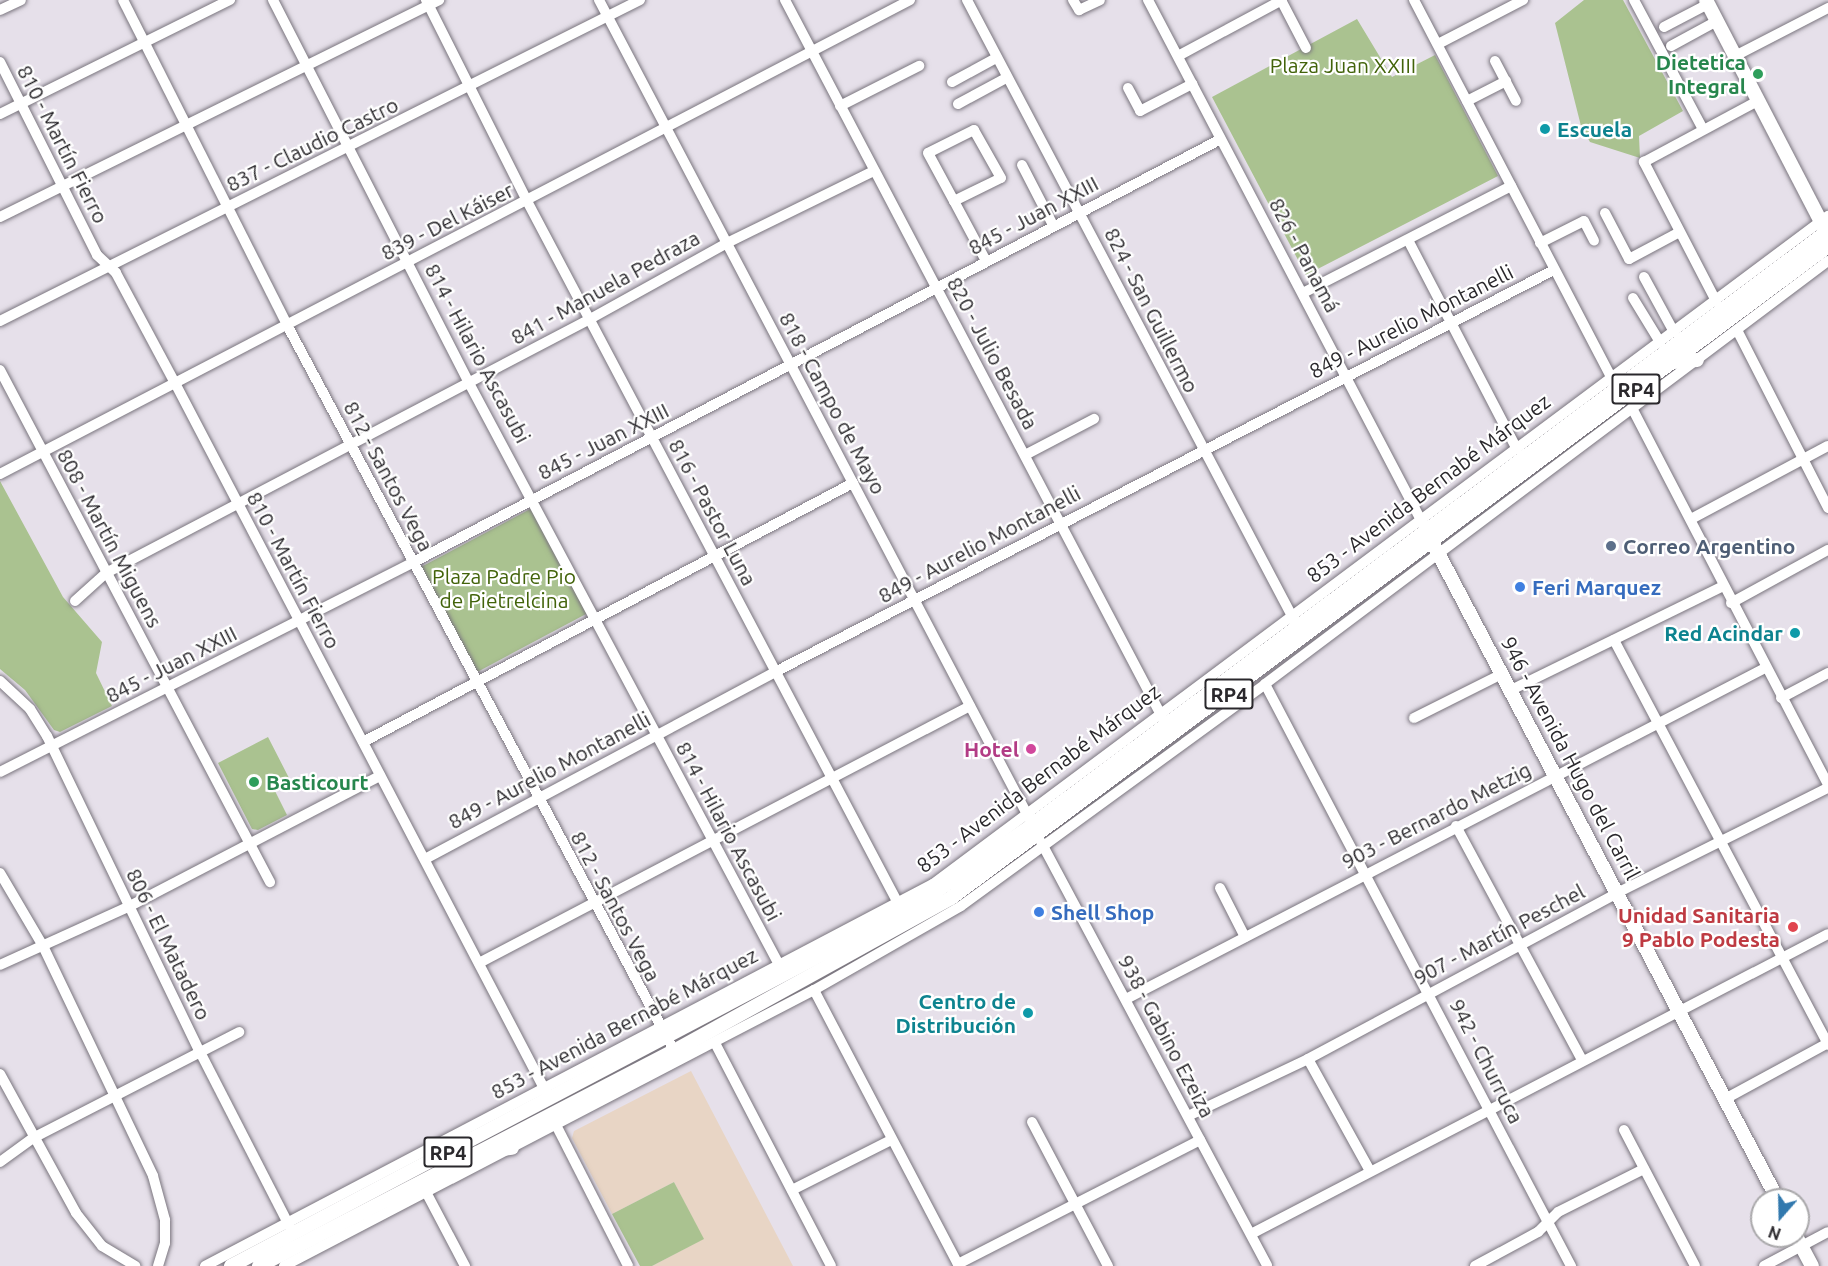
<!DOCTYPE html>
<html>
<head>
<meta charset="utf-8">
<style>
  body { margin:0 }
  #map { position:relative; width:1828px; height:1266px; overflow:hidden; background:#e6e0ea; font-family:Ubuntu,sans-serif }
  div>[style] { position:absolute }
  .industrial>* { inset:0; background:#e8d5c5 }
  .green>* { inset:0; background:#aac290; transform-origin:0 0 }
  .roads { filter:drop-shadow(0 0 2px #7a757e) drop-shadow(0 0 2px #7a757e) }
  .minor>* { height:10px; margin:-5px; padding:0 5px; transform-origin:5px; border-radius:5px; background:#fff }
  .major>* { height:14px; margin:-7px; padding:0 7px; transform-origin:7px; border-radius:7px; background:#fff }
  .dots>* { width:16px; height:16px; translate:-50% -50%; box-sizing:border-box; border:3px solid #fff; border-radius:50% }
  span { translate:-50% -50%; white-space:nowrap; text-align:center; line-height:1.15; -webkit-text-stroke:4.5px #fff; paint-order:stroke }
  .shield-label span { padding:2px 4px; background:#fff; border:2px solid; border-radius:4px; -webkit-text-stroke-width:0 }
  .shield-label { font-size:20px; color:#2a282c; font-weight:700 }
  .leisure-label { font-size:21px; color:#27864d; font-weight:700 }
  .right { translate:-100% -50%; text-align:right }
  .left { translate:0 -50%; text-align:left }
  .park-label { font-size:21px; color:#42630a }
  .culture-label { font-size:21px; color:#0d838f; font-weight:700 }
  .street-label { font-size:21px; color:#2a282c }
  .service-label { font-size:21px; color:#4e5e75; font-weight:700 }
  .shop-label { font-size:21px; color:#366cbe; font-weight:700 }
  .hotel-label { font-size:21px; color:#b23c85; font-weight:700 }
  .health-label { font-size:21px; color:#be3a42; font-weight:700 }
  .north { position:absolute; left:1750px; top:1188px; width:60px; height:60px; box-sizing:border-box; background:#fff; border:2px solid #aaa9ab; border-radius:50%; rotate:200deg; font-size:16px; font-weight:700; line-height:24px; text-align:center; color:#2a282c }
  .north::after { content:''; display:block; margin:auto; width:21px; height:27px; background:#3279ae; clip-path:polygon(50% 0,100% 100%,50% 72%,0 100%) }
</style>
</head>
<body>
<div id="map">
  <div class="industrial">
    <i style="clip-path:polygon(691px 1071px,793px 1266px,652px 1266px,703px 1239px,674px 1182px,612px 1214px,572px 1138px,574px 1131px)"></i>
  </div>
  <div class="green">
    <i style="clip-path:polygon(1584px 0,1623px 0,1683px 111px,1639px 136px,1640px 158px,1590px 142px,1581px 126px,1555px 23px)"></i>
    <i style="clip-path:polygon(1357px 19px,1392px 77px,1435px 55px,1498px 176px,1306px 275px,1212px 97px)"></i>
    <i style="clip-path:polygon(0 481px,63px 597px,102px 642px,96px 673px,112px 706px,60px 732px,54px 730px,25px 690px,0 669px)"></i>
    <i style="left:534px;top:507px;width:119px;height:128px;rotate:62deg"></i>
    <i style="clip-path:polygon(268px 737px,289px 778px,273px 787px,287px 815px,258px 830px,252px 829px,218px 763px)"></i>
    <i style="clip-path:polygon(674px 1182px,704px 1239px,652px 1266px,640px 1266px,612px 1214px)"></i>
  </div>
  <div class="roads">
    <div class="minor">
      <i style="left:123px;top:0;width:364px;rotate:63.2deg"></i>
      <i style="left:287px;top:325px;width:829px;rotate:61.92deg"></i>
      <i style="left:273px;top:0;width:430px;rotate:62.9deg"></i>
      <i style="left:469px;top:383px;width:667px;rotate:61.94deg"></i>
      <i style="left:426px;top:0;width:225px;rotate:63.3deg"></i>
      <i style="left:527px;top:201px;width:801px;rotate:62.15deg"></i>
      <i style="left:599px;top:0;width:926px;rotate:62.27deg"></i>
      <i style="left:785px;top:0;width:810px;rotate:62.26deg"></i>
      <i style="left:967px;top:0;width:701px;rotate:62.19deg"></i>
      <i style="left:1073px;top:0;width:12px;rotate:59deg"></i>
      <i style="left:1079px;top:10px;width:23px;rotate:-25deg"></i>
      <i style="left:1148px;top:0;width:592px;rotate:62.31deg"></i>
      <i style="left:1281px;top:0;width:54px;rotate:62.5deg"></i>
      <i style="left:1414px;top:0;width:431px;rotate:62.4deg"></i>
      <i style="left:1634px;top:0;width:146px;rotate:61.9deg"></i>
      <i style="left:0;top:10px;width:23px;rotate:-25deg"></i>
      <i style="left:1664px;top:27px;width:50px;rotate:-27.6deg"></i>
      <i style="left:1438px;top:44px;width:96px;rotate:-27.4deg"></i>
      <i style="left:1671px;top:46px;width:52px;rotate:-28.5deg"></i>
      <i style="left:1178px;top:56px;width:118px;rotate:-28.3deg"></i>
      <i style="left:1735px;top:56px;width:105px;rotate:-27.3deg"></i>
      <i style="left:1495px;top:61px;width:45px;rotate:62.3deg"></i>
      <i style="left:0;top:62px;width:216px;rotate:63.3deg"></i>
      <i style="left:97px;top:255px;width:26px;rotate:43deg"></i>
      <i style="left:116px;top:273px;width:125px;rotate:61.8deg"></i>
      <i style="left:175px;top:383px;width:802px;rotate:62.38deg"></i>
      <i style="left:952px;top:82px;width:50px;rotate:-28.6deg"></i>
      <i style="left:1128px;top:88px;width:26px;rotate:62deg"></i>
      <i style="left:1140px;top:111px;width:59px;rotate:-27.4deg"></i>
      <i style="left:1467px;top:101px;width:44px;rotate:-27.1deg"></i>
      <i style="left:958px;top:104px;width:55px;rotate:-28.4deg"></i>
      <i style="left:840px;top:106px;width:89px;rotate:-26.9deg"></i>
      <i style="left:0;top:114px;width:257px;rotate:-26.4deg"></i>
      <i style="left:1022px;top:165px;width:68px;rotate:62.7deg"></i>
      <i style="left:954px;top:201px;width:52px;rotate:-26.1deg"></i>
      <i style="left:1001px;top:178px;width:55px;rotate:-119.4deg"></i>
      <i style="left:974px;top:130px;width:51px;rotate:153.4deg"></i>
      <i style="left:928px;top:153px;width:55px;rotate:61.6deg"></i>
      <i style="left:954px;top:201px;width:68px;rotate:61.9deg"></i>
      <i style="left:1605px;top:213px;width:52px;rotate:62.4deg"></i>
      <i style="left:1629px;top:259px;width:55px;rotate:-28deg"></i>
      <i style="left:0;top:217px;width:490px;rotate:-26.3deg"></i>
      <i style="left:1408px;top:240px;width:236px;rotate:62.5deg"></i>
      <i style="left:1540px;top:243px;width:49px;rotate:-26.6deg"></i>
      <i style="left:1584px;top:221px;width:22px;rotate:63deg"></i>
      <i style="left:1644px;top:277px;width:63px;rotate:61.4deg"></i>
      <i style="left:1303px;top:293px;width:234px;rotate:-27.2deg"></i>
      <i style="left:1633px;top:298px;width:52px;rotate:58.5deg"></i>
      <i style="left:1716px;top:301px;width:157px;rotate:-117.4deg"></i>
      <i style="left:1644px;top:162px;width:129px;rotate:-28.2deg"></i>
      <i style="left:0;top:321px;width:716px;rotate:-26.64deg"></i>
      <i style="left:1737px;top:330px;width:200px;rotate:62.9deg"></i>
      <i style="left:0;top:370px;width:579px;rotate:62.2deg"></i>
      <i style="left:1632px;top:408px;width:425px;rotate:62.5deg"></i>
      <i style="left:1025px;top:455px;width:78px;rotate:-27.6deg"></i>
      <i style="left:0;top:474px;width:1026px;rotate:-27.51deg"></i>
      <i style="left:1691px;top:519px;width:155px;rotate:-28.1deg"></i>
      <i style="left:75px;top:601px;width:42px;rotate:-42.1deg"></i>
      <i style="left:106px;top:573px;width:547px;rotate:-27.69deg"></i>
      <i style="left:590px;top:319px;width:157px;rotate:-29deg"></i>
      <i style="left:727px;top:243px;width:164px;rotate:-26.1deg"></i>
      <i style="left:1731px;top:603px;width:111px;rotate:-28.7deg"></i>
      <i style="left:1614px;top:640px;width:458px;rotate:62.1deg"></i>
      <i style="left:0;top:681px;width:41px;rotate:43deg"></i>
      <i style="left:30px;top:709px;width:32px;rotate:58deg"></i>
      <i style="left:47px;top:736px;width:351px;rotate:64.2deg"></i>
      <i style="left:200px;top:1052px;width:197px;rotate:62.8deg"></i>
      <i style="left:1265px;top:684px;width:658px;rotate:62.27deg"></i>
      <i style="left:1511px;top:690px;width:236px;rotate:-26.1deg"></i>
      <i style="left:1781px;top:698px;width:53px;rotate:-28deg"></i>
      <i style="left:1414px;top:718px;width:98px;rotate:-26.6deg"></i>
      <i style="left:363px;top:742px;width:554px;rotate:-27.86deg"></i>
      <i style="left:0;top:772px;width:462px;rotate:-26.9deg"></i>
      <i style="left:412px;top:563px;width:913px;rotate:-27.66deg"></i>
      <i style="left:1456px;top:826px;width:266px;rotate:61.7deg"></i>
      <i style="left:1041px;top:842px;width:480px;rotate:61.9deg"></i>
      <i style="left:425px;top:859px;width:397px;rotate:-28.1deg"></i>
      <i style="left:775px;top:672px;width:877px;rotate:-27.3deg"></i>
      <i style="left:0;top:873px;width:85px;rotate:59.5deg"></i>
      <i style="left:43px;top:946px;width:255px;rotate:64.4deg"></i>
      <i style="left:153px;top:1176px;width:46px;rotate:74.7deg"></i>
      <i style="left:165px;top:1220px;width:23px;rotate:90deg"></i>
      <i style="left:165px;top:1243px;width:24px;rotate:107deg"></i>
      <i style="left:1220px;top:888px;width:55px;rotate:63deg"></i>
      <i style="left:479px;top:963px;width:554px;rotate:-27.63deg"></i>
      <i style="left:0;top:965px;width:143px;rotate:-24.4deg"></i>
      <i style="left:130px;top:906px;width:282px;rotate:-27.5deg"></i>
      <i style="left:814px;top:990px;width:312px;rotate:62.3deg"></i>
      <i style="left:1126px;top:999px;width:720px;rotate:-27.38deg"></i>
      <i style="left:715px;top:1043px;width:251px;rotate:62.5deg"></i>
      <i style="left:1308px;top:1059px;width:128px;rotate:61deg"></i>
      <i style="left:0;top:1074px;width:158px;rotate:61.3deg"></i>
      <i style="left:76px;top:1213px;width:42px;rotate:51.8deg"></i>
      <i style="left:102px;top:1246px;width:39px;rotate:31deg"></i>
      <i style="left:1725px;top:1099px;width:117px;rotate:-28.5deg"></i>
      <i style="left:1188px;top:1116px;width:133px;rotate:-25.4deg"></i>
      <i style="left:1308px;top:1059px;width:353px;rotate:-28.2deg"></i>
      <i style="left:1619px;top:892px;width:233px;rotate:-26.5deg"></i>
      <i style="left:1032px;top:1122px;width:163px;rotate:62.2deg"></i>
      <i style="left:556px;top:1125px;width:158px;rotate:62.9deg"></i>
      <i style="left:1624px;top:1130px;width:153px;rotate:62.4deg"></i>
      <i style="left:0;top:1162px;width:41px;rotate:-36deg"></i>
      <i style="left:33px;top:1138px;width:232px;rotate:-27.2deg"></i>
      <i style="left:792px;top:1190px;width:111px;rotate:-26.8deg"></i>
      <i style="left:426px;top:1192px;width:84px;rotate:62.2deg"></i>
      <i style="left:1251px;top:1234px;width:650px;rotate:-27.47deg"></i>
      <i style="left:958px;top:1264px;width:272px;rotate:-27.1deg"></i>
      <i style="left:205px;top:1266px;width:822px;rotate:-27.69deg"></i>
      <i style="left:933px;top:884px;width:1117px;rotate:-36.74deg"></i>
      <i style="left:284px;top:1266px;width:598px;rotate:-27.51deg"></i>
      <i style="left:814px;top:990px;width:169px;rotate:-29.7deg"></i>
      <i style="left:961px;top:906px;width:376px;rotate:-36.1deg"></i>
      <i style="left:1265px;top:684px;width:704px;rotate:-36.92deg"></i>
      <i style="left:1475px;top:1266px;width:72px;rotate:-28.4deg"></i>
      <i style="left:1538px;top:1232px;width:28px;rotate:-45deg"></i>
      <i style="left:1558px;top:1212px;width:96px;rotate:-26.6deg"></i>
      <i style="left:1764px;top:1266px;width:72px;rotate:-28deg"></i>
    </div>
    <div class="major">
      <i style="left:1706px;top:0;width:265px;rotate:62.6deg"></i>
      <i style="left:1674px;top:362px;width:23px;rotate:-5deg"></i>
      <i style="left:1428px;top:534px;width:752px;rotate:62.28deg"></i>
      <i style="left:486px;top:1151px;width:26px;rotate:-7deg"></i>
      <i style="left:1796px;top:1236px;width:34px;rotate:62deg"></i>
      <i style="left:231px;top:1266px;width:780px;rotate:-27.81deg"></i>
      <i style="left:921px;top:902px;width:135px;rotate:-34.7deg"></i>
      <i style="left:1032px;top:825px;width:993px;rotate:-36.73deg"></i>
      <i style="left:259px;top:1266px;width:467px;rotate:-27.4deg"></i>
      <i style="left:674px;top:1051px;width:316px;rotate:-28.9deg"></i>
      <i style="left:951px;top:898px;width:1093px;rotate:-36.63deg"></i>
    </div>
  </div>
  <div class="dots">
    <i style="left:1758px;top:74px;background:#2e9e5b"></i>
    <i style="left:1545px;top:129px;background:#0f9aa8"></i>
    <i style="left:1611px;top:546px;background:#5c6f8a"></i>
    <i style="left:1520px;top:587px;background:#3f7fe0"></i>
    <i style="left:1795px;top:633px;background:#0f9aa8"></i>
    <i style="left:1031px;top:749px;background:#d1479c"></i>
    <i style="left:254px;top:782px;background:#2e9e5b"></i>
    <i style="left:1039px;top:912px;background:#3f7fe0"></i>
    <i style="left:1793px;top:927px;background:#e0444e"></i>
    <i style="left:1028px;top:1013px;background:#0f9aa8"></i>
  </div>
  <div class="shield-label">
    <span style="left:1636px;top:389px">RP4</span>
    <span style="left:1229px;top:694px">RP4</span>
    <span style="left:448px;top:1152px">RP4</span>
  </div>
  <div class="leisure-label">
    <span class="right" style="left:1746px;top:74px">Dietetica<br>Integral</span>
    <span class="left" style="left:266px;top:782px">Basticourt</span>
  </div>
  <div class="park-label">
    <span style="left:1343px;top:65px">Plaza Juan XXIII</span>
    <span style="left:504px;top:588px">Plaza Padre Pio<br>de Pietrelcina</span>
  </div>
  <div class="culture-label">
    <span class="left" style="left:1557px;top:129px">Escuela</span>
    <span class="right" style="left:1783px;top:633px">Red Acindar</span>
    <span class="right" style="left:1016px;top:1013px">Centro de<br>Distribución</span>
  </div>
  <div class="street-label">
    <span style="left:63px;top:144px;rotate:63deg">810 - Martín Fierro</span>
    <span style="left:312px;top:144px;rotate:-26deg">837 - Claudio Castro</span>
    <span style="left:1033px;top:215px;rotate:-28deg">845 - Juan XXIII</span>
    <span style="left:447px;top:221px;rotate:-27deg">839 - Del Káiser</span>
    <span style="left:1305px;top:255px;rotate:62deg">826 - Panamá</span>
    <span style="left:605px;top:287px;rotate:-29deg">841 - Manuela Pedraza</span>
    <span style="left:1152px;top:310px;rotate:63deg">824 - San Guillermo</span>
    <span style="left:1411px;top:321px;rotate:-27deg">849 - Aurelio Montanelli</span>
    <span style="left:478px;top:353px;rotate:62deg">814 - Hilario Ascasubi</span>
    <span style="left:993px;top:353px;rotate:62deg">820 - Julio Besada</span>
    <span style="left:833px;top:403px;rotate:62deg">818 - Campo de Mayo</span>
    <span style="left:603px;top:441px;rotate:-27deg">845 - Juan XXIII</span>
    <span style="left:389px;top:476px;rotate:62deg">812 - Santos Vega</span>
    <span style="left:1428px;top:488px;rotate:-37deg">853 - Avenida Bernabé Márquez</span>
    <span style="left:713px;top:512px;rotate:62deg">816 - Pastor Luna</span>
    <span style="left:110px;top:538px;rotate:62deg">808 - Martín Miguens</span>
    <span style="left:979px;top:544px;rotate:-28deg">849 - Aurelio Montanelli</span>
    <span style="left:294px;top:570px;rotate:62deg">810 - Martín Fierro</span>
    <span style="left:171px;top:664px;rotate:-27deg">845 - Juan XXIII</span>
    <span style="left:1571px;top:758px;rotate:62deg">946 - Avenida Hugo del Carril</span>
    <span style="left:549px;top:770px;rotate:-28deg">849 - Aurelio Montanelli</span>
    <span style="left:1038px;top:778px;rotate:-37deg">853 - Avenida Bernabé Márquez</span>
    <span style="left:1436px;top:815px;rotate:-27deg">903 - Bernardo Metzig</span>
    <span style="left:729px;top:831px;rotate:62deg">814 - Hilario Ascasubi</span>
    <span style="left:616px;top:906px;rotate:62deg">812 - Santos Vega</span>
    <span style="left:1499px;top:934px;rotate:-28deg">907 - Martín Peschel</span>
    <span style="left:169px;top:944px;rotate:64deg">806 - El Matadero</span>
    <span style="left:624px;top:1023px;rotate:-28deg">853 - Avenida Bernabé Márquez</span>
    <span style="left:1167px;top:1036px;rotate:62deg">938 - Gabino Ezeiza</span>
    <span style="left:1487px;top:1061px;rotate:63deg">942 - Churruca</span>
  </div>
  <div class="service-label">
    <span class="left" style="left:1623px;top:546px">Correo Argentino</span>
  </div>
  <div class="shop-label">
    <span class="left" style="left:1532px;top:587px">Feri Marquez</span>
    <span class="left" style="left:1051px;top:912px">Shell Shop</span>
  </div>
  <div class="hotel-label">
    <span class="right" style="left:1019px;top:749px">Hotel</span>
  </div>
  <div class="health-label">
    <span class="right" style="left:1780px;top:927px">Unidad Sanitaria<br>9 Pablo Podesta</span>
  </div>
  <div class="north">N</div>
</div>
</body>
</html>
